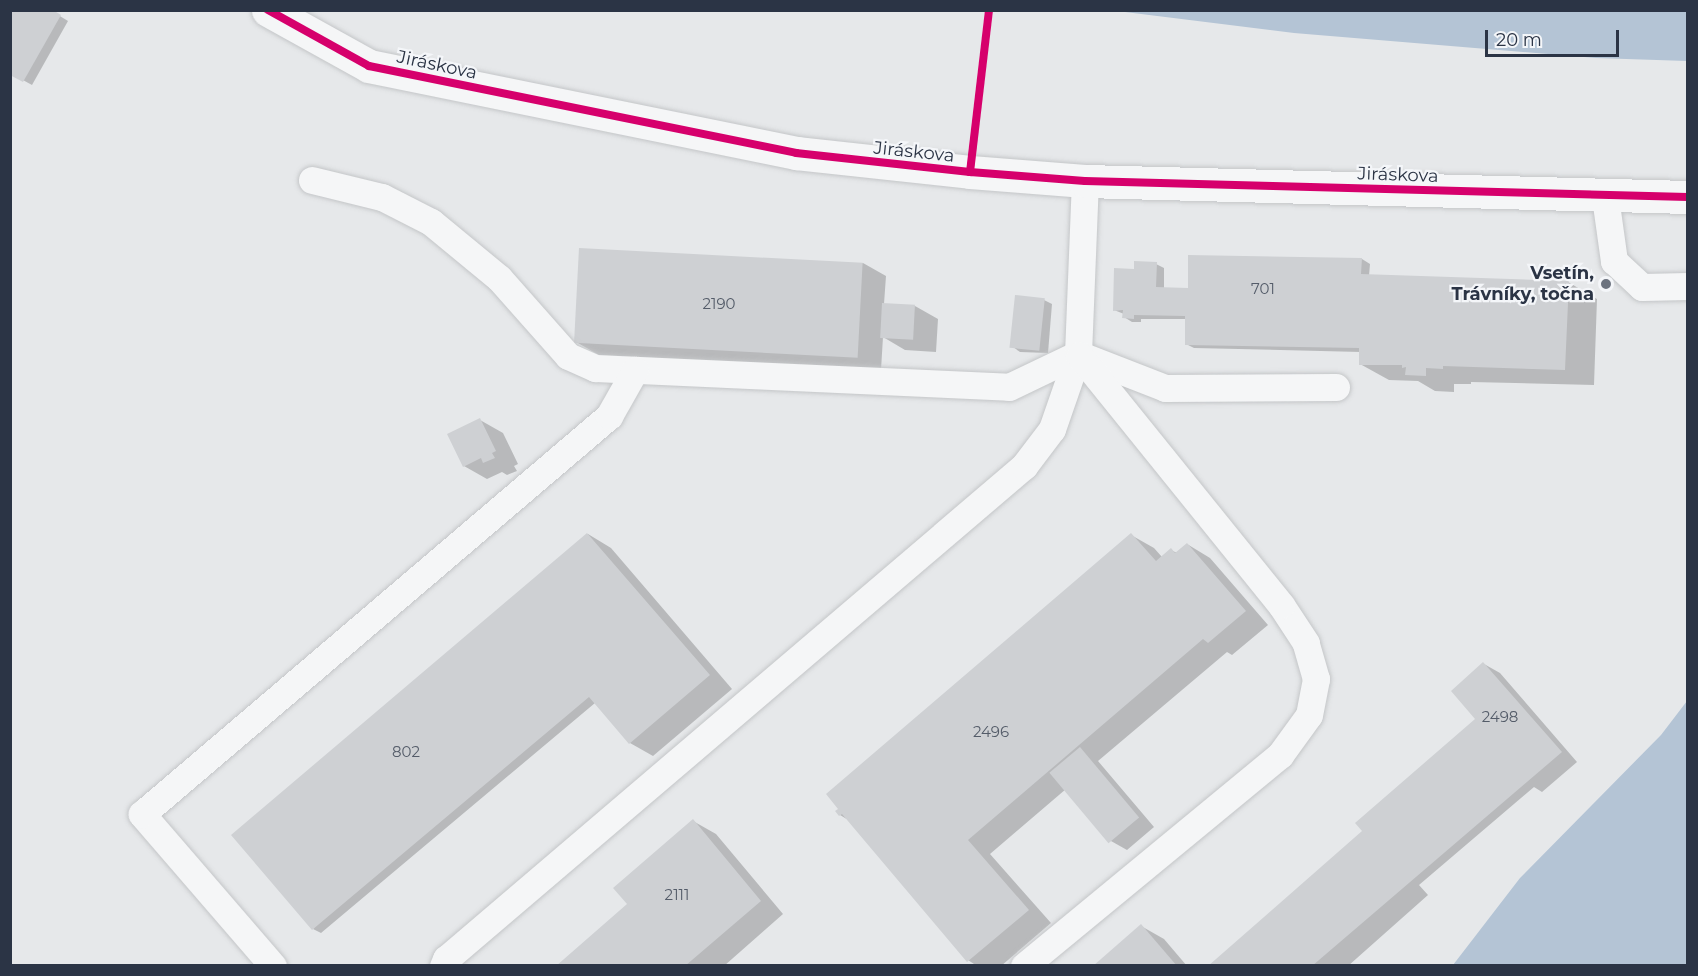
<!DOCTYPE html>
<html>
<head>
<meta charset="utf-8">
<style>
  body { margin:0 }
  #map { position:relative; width:1698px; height:976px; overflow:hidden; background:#e6e8ea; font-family:Montserrat,sans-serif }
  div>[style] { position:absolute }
  .water>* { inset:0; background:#b4c4d5 }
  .shadow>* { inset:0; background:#0003 }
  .building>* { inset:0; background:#ced0d3; transform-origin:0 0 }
  .roads { filter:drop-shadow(0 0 2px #c4c6c8) drop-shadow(0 0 2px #c4c6c8) }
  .service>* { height:27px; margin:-13.5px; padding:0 13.5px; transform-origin:13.5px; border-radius:13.5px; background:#f5f6f7 }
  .minor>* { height:33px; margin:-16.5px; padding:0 16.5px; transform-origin:16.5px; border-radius:16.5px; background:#f5f6f7 }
  .cycleway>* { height:8px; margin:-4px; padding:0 4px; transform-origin:4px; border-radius:4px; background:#d6006c }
  .dots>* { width:16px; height:16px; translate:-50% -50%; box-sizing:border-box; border:3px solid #f4f6f9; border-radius:50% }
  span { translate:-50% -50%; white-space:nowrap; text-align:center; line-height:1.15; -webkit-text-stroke:4.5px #f4f6f9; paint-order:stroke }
  .number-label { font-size:15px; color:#545c69 }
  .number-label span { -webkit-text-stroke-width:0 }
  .street-label { font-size:18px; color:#2b3445 }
  .poi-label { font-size:18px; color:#2b3445; font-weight:700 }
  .right { translate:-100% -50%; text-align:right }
  .frame { position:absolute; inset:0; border:12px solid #2b3445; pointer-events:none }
  .scale { position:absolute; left:1485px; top:30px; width:134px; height:27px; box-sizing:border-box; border:3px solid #2b3445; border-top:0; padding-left:8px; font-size:18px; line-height:21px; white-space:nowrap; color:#2b3445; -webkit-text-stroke:4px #f4f6f9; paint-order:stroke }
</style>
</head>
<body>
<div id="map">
  <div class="water">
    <i style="clip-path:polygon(1117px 11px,1687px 11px,1687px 61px,1596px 58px,1294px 33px)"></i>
    <i style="clip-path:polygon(1687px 701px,1687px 965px,1453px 965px,1520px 878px,1661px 735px)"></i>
  </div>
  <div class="shadow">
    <i style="clip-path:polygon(50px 10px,68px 21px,32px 85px,10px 73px)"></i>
    <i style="clip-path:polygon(1362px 259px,1370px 264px,1369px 276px,1568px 282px,1597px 299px,1594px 385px,1471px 382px,1471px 384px,1454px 384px,1454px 392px,1435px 391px,1418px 381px,1389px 380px,1360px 364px,1361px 352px,1194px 348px,1186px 344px,1187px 319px,1141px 319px,1141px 322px,1132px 322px,1124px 317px,1124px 314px,1114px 310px,1136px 270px,1156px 264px,1164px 268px,1164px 289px,1190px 289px)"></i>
    <i style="clip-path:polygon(863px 263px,886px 276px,884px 304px,915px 306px,938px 319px,936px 352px,905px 350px,883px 337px,881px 370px,599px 355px,576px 342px)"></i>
    <i style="clip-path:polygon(1044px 300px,1052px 304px,1048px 353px,1020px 352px,1013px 347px)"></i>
    <i style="clip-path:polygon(480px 420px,503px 433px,518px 464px,514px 466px,517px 471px,507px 475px,502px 472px,487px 479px,464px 466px)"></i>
    <i style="clip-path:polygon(588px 534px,611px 548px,732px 689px,653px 756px,630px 743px,595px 703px,321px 933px,313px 929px)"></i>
    <i style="clip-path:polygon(1131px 535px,1154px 548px,1162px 557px,1171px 550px,1177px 553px,1187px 544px,1210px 558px,1268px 625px,1232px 655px,1227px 652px,1098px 761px,1154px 827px,1127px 850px,1111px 841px,1066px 789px,990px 854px,1051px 923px,1001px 966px,977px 966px,968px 960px,850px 821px,840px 815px)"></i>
    <i style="clip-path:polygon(1484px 664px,1500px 673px,1577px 762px,1542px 792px,1534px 787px,1419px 885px,1428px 895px,1348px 966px,1212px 966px,1364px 831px,1477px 719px)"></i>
    <i style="clip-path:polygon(693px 821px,716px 834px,783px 914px,724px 966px,558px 966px,629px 904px)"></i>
    <i style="clip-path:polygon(1141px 926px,1164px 939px,1187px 966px,1096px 966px)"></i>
  </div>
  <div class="building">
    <i style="clip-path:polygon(10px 10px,53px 10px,61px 15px,23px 82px,10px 75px)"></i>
    <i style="left:579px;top:248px;width:284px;height:95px;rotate:3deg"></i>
    <i style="clip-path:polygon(1188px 255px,1362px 258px,1361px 274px,1569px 281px,1565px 370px,1443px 366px,1443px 369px,1426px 368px,1426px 376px,1405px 375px,1406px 367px,1402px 368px,1402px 365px,1359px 365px,1359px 348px,1185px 345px,1185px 316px,1134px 315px,1134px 319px,1122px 318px,1123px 310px,1113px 311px,1114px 268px,1134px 269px,1134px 261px,1157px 262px,1156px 287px,1188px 288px)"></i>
    <i style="left:1015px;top:295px;width:30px;height:53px;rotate:6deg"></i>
    <i style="left:882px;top:303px;width:33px;height:35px;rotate:3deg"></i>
    <i style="clip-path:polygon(480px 418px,496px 451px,492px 453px,495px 458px,483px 463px,481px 458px,463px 467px,447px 434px)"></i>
    <i style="clip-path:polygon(587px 533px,710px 675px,629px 744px,589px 697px,312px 930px,231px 835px)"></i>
    <i style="clip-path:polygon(1131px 533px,1156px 561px,1171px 548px,1175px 553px,1187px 543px,1246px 611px,1208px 643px,1203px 639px,968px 840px,1029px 910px,967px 962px,842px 814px,839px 816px,835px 811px,838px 809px,826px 794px)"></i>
    <i style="clip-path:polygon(1483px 662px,1562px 752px,1312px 966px,1208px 966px,1362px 831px,1355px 823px,1475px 719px,1451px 691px)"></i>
    <i style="left:1080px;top:747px;width:92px;height:40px;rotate:50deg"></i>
    <i style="clip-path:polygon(693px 819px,761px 901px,685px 966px,556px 966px,627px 904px,613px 888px)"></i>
    <i style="clip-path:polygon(1141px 924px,1177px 966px,1093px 966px)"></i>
  </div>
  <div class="roads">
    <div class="service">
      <i style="left:312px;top:180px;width:72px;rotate:13.7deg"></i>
      <i style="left:382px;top:197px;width:55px;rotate:27deg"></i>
      <i style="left:431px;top:222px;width:88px;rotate:39.5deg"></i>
      <i style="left:499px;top:278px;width:104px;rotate:48.5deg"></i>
      <i style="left:568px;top:356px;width:30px;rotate:24deg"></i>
      <i style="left:595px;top:368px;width:414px;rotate:2.6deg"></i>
      <i style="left:1009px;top:387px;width:76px;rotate:-25.6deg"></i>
      <i style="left:1078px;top:354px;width:93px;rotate:21.3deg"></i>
      <i style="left:1165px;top:388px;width:171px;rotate:-0.3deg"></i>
      <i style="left:1605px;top:197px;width:65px;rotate:82deg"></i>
      <i style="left:1614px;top:261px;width:38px;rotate:43deg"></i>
      <i style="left:1642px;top:287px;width:46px;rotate:-1.2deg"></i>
      <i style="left:273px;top:966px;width:201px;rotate:-130.8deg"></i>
      <i style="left:142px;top:814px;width:614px;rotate:-40.44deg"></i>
      <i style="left:609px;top:416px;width:53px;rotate:-60.5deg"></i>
      <i style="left:443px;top:966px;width:8px;rotate:-67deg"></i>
      <i style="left:446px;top:959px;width:760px;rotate:-40.46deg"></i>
      <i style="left:1024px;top:466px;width:46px;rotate:-52.9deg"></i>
      <i style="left:1052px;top:429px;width:79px;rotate:-70.9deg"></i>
      <i style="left:1078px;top:354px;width:173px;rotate:-87.7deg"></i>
      <i style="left:1024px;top:966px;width:332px;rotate:-39.5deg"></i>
      <i style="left:1280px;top:755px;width:49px;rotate:-54.1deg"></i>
      <i style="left:1309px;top:715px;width:37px;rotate:-79deg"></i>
      <i style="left:1316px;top:679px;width:37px;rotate:-106deg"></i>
      <i style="left:1306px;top:643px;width:45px;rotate:-123.3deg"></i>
      <i style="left:1281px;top:605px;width:321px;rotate:-128.9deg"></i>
    </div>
    <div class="minor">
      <i style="left:268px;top:10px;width:115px;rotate:29deg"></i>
      <i style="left:369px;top:66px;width:436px;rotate:11.5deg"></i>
      <i style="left:796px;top:153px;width:175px;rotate:6.2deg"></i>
      <i style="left:970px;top:172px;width:115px;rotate:4.5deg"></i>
      <i style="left:1085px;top:181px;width:603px;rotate:1.52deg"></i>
    </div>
  </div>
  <div class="cycleway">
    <i style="left:268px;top:10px;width:115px;rotate:29deg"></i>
    <i style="left:369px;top:66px;width:436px;rotate:11.5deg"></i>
    <i style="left:796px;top:153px;width:175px;rotate:6.2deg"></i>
    <i style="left:970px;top:172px;width:115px;rotate:4.5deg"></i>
    <i style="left:1085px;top:181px;width:603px;rotate:1.52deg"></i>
    <i style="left:970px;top:172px;width:163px;rotate:-83.3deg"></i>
  </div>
  <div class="dots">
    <i style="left:1606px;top:284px;background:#6c737f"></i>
  </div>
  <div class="number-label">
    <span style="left:1263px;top:289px">701</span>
    <span style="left:719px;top:304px">2190</span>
    <span style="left:1500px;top:717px">2498</span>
    <span style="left:991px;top:732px">2496</span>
    <span style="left:406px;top:752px">802</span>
    <span style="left:677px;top:895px">2111</span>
  </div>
  <div class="street-label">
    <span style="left:437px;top:65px;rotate:12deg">Jiráskova</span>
    <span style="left:914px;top:152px;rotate:6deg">Jiráskova</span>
    <span style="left:1398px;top:175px;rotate:2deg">Jiráskova</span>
  </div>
  <div class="poi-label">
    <span class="right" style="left:1594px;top:284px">Vsetín,<br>Trávníky, točna</span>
  </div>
  <div class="frame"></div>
  <div class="scale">20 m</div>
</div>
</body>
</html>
